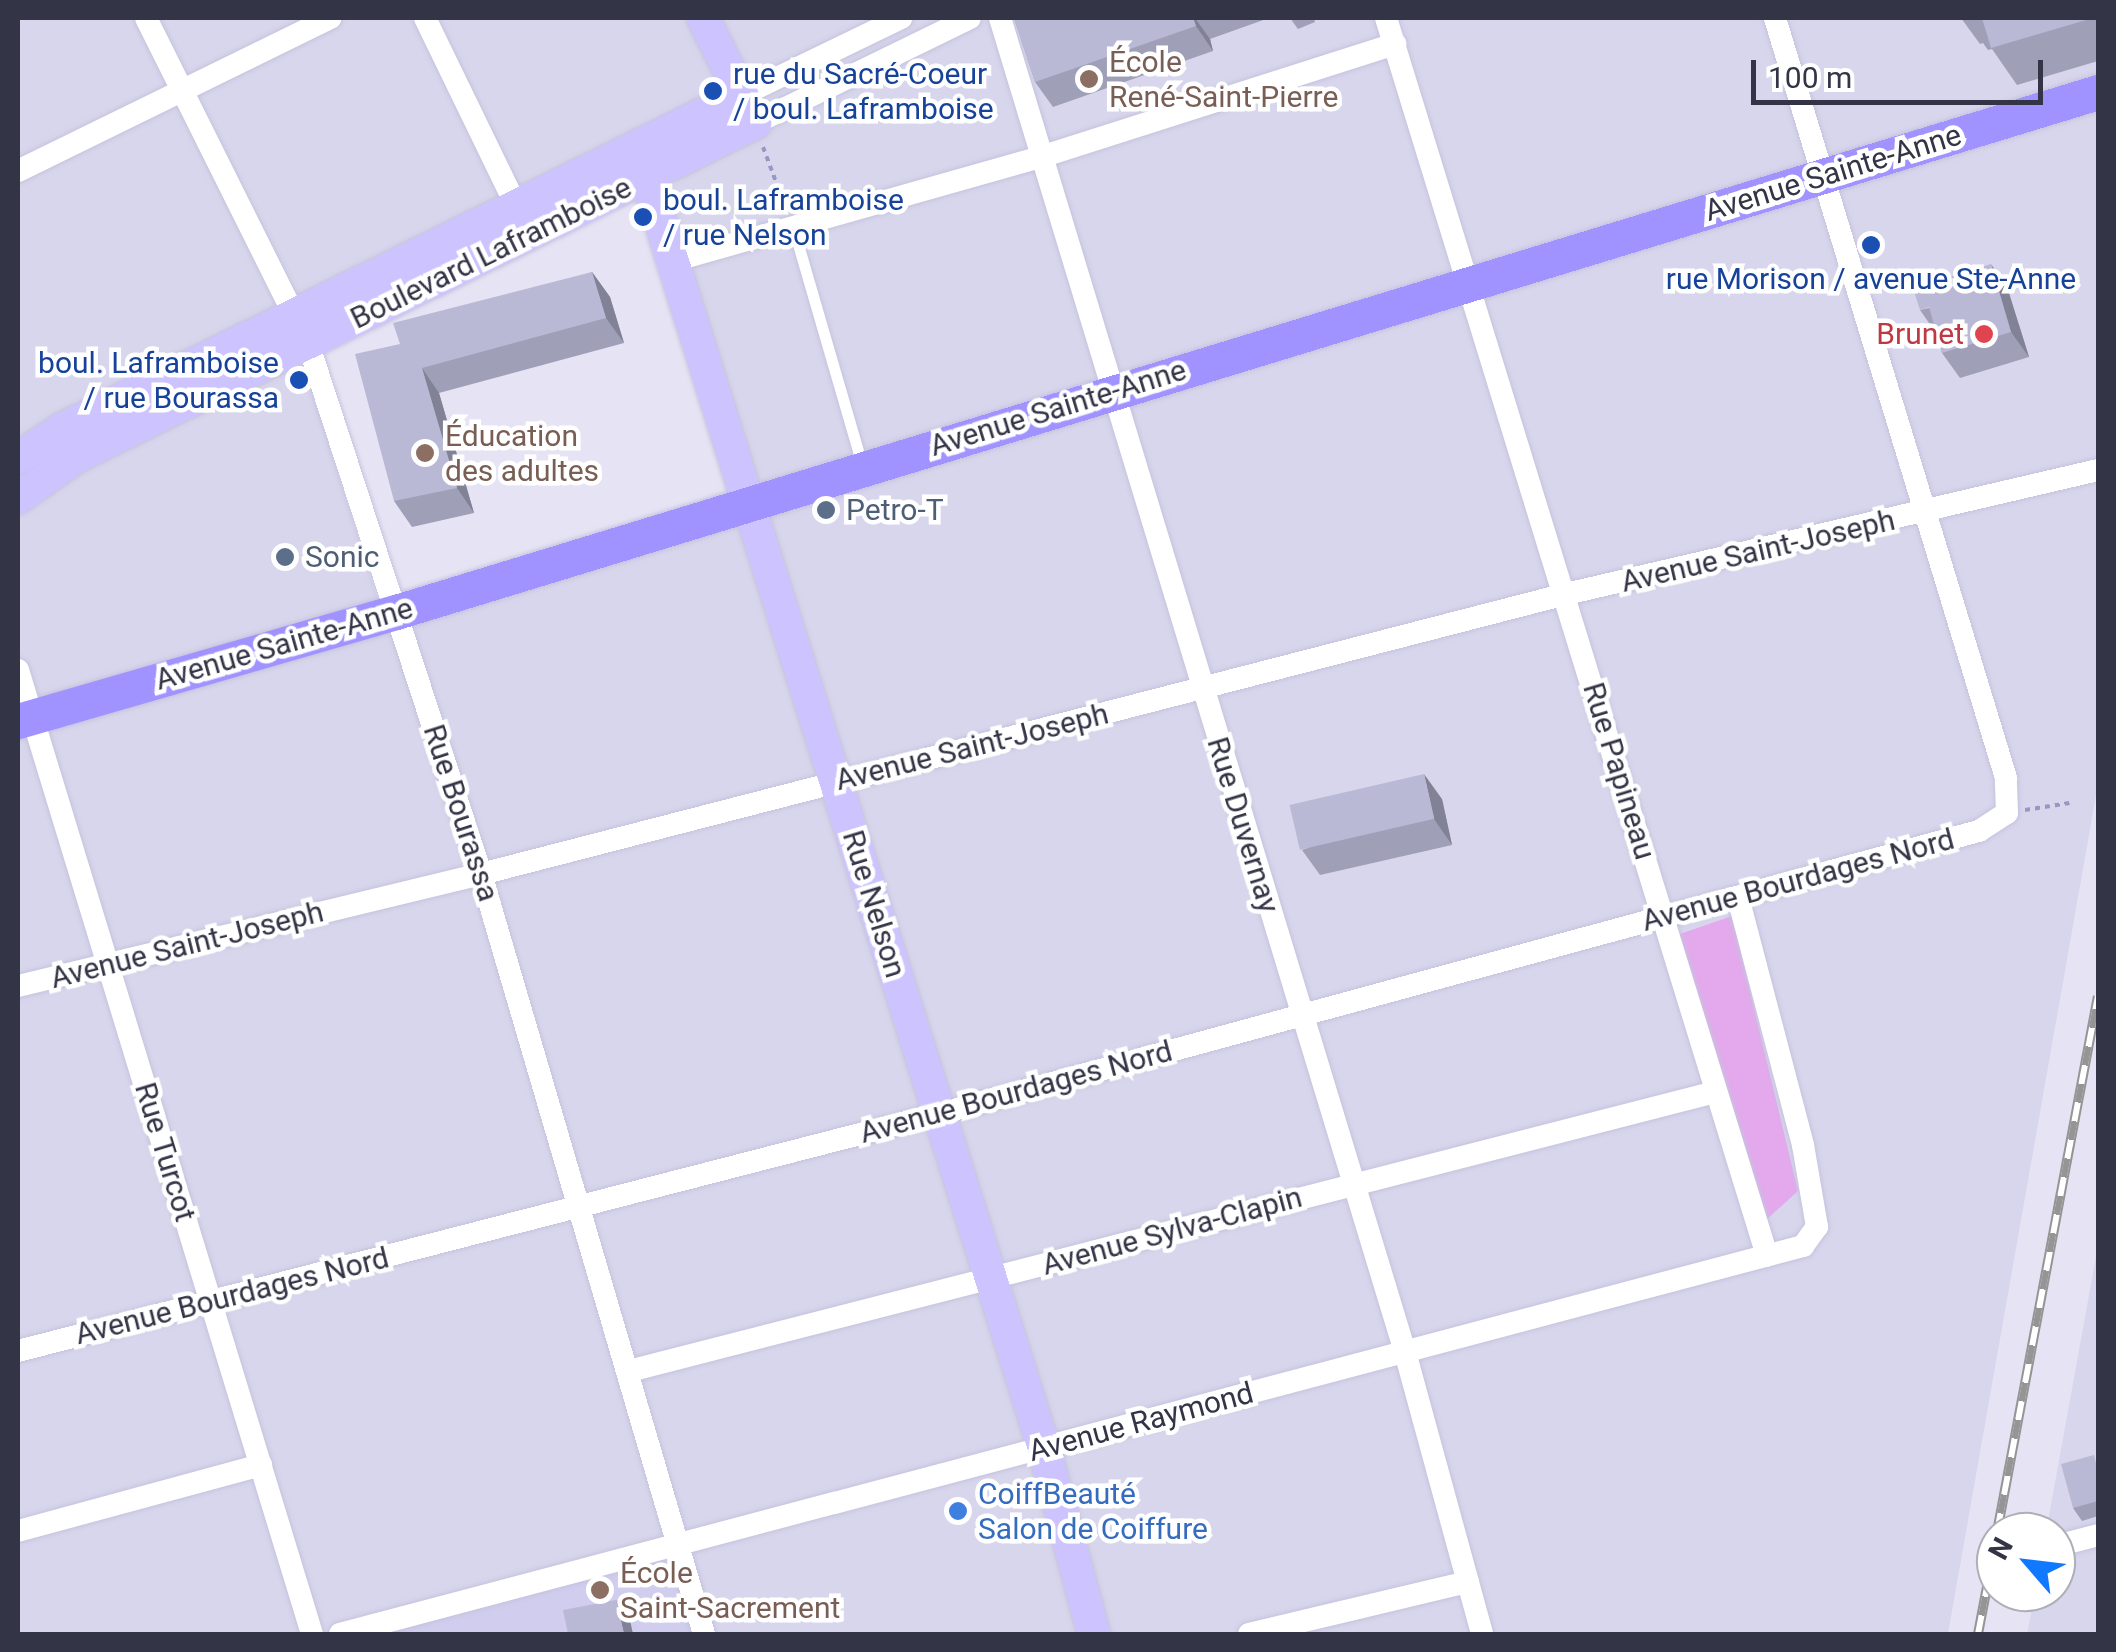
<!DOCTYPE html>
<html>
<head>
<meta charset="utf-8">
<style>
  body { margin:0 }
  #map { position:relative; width:2116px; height:1652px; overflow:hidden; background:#e6e4f4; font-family:Roboto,sans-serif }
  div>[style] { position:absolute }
  .residential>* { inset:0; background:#d8d6ec }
  .education>* { inset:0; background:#d1cdee }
  .green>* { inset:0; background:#e3a9ec }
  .path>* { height:4px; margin-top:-2px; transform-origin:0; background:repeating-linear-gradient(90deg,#9996c3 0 5px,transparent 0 10px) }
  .roads { filter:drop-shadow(0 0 2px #c5c3de) drop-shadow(0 0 2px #c5c3de) }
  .lane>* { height:11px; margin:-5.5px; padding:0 5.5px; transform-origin:5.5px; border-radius:5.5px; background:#fff }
  .street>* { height:22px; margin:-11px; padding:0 11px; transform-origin:11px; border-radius:11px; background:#fff }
  .secondary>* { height:32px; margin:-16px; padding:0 16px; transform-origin:16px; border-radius:16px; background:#cdc3ff }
  .primary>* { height:35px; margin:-17.5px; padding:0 17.5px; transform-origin:17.5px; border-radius:17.5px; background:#a092ff }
  .rail>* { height:10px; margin-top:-5px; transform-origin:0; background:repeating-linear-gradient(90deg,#fff 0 19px,#959595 0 38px); box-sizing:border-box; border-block:2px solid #959595 }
  .wall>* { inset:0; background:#9f9fb8 }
  .shaded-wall>* { inset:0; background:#828296 }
  .building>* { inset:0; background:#b9b9d6; transform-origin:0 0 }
  .dots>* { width:28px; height:28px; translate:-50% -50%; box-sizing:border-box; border:5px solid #fff; border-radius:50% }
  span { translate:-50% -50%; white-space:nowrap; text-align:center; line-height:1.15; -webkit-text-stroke:9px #fff; paint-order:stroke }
  .education-label { font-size:30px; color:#785e54 }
  .left { translate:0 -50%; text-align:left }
  .transit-label { font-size:30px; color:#164399 }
  .right { translate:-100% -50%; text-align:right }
  .street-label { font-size:30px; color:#343447 }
  .health-label { font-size:30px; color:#be3a42 }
  .service-label { font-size:30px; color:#4e5e75 }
  .shop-label { font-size:30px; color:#366cbe }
  .frame { position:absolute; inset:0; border:20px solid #343447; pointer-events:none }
  .north { position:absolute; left:1976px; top:1512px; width:100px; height:100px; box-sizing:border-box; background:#fff; border:2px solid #aeaeb5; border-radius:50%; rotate:298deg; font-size:28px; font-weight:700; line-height:40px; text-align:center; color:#343447 }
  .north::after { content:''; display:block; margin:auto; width:35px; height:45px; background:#1079ff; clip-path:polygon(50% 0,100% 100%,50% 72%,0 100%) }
  .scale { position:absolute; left:1751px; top:60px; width:292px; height:45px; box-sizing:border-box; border:5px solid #343447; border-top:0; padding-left:12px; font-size:30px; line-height:35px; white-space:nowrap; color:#343447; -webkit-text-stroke:8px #fff; paint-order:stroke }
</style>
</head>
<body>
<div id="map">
  <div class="residential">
    <i style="clip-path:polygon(evenodd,18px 18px,2098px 18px,2098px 784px,1948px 1634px,18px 1634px,18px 18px,647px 171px,744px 499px,380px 607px,295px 337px,647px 171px)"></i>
    <i style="clip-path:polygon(2098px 1245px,2098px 1634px,2027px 1634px,2035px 1592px,2056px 1592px,2056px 1532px,2046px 1532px)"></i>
  </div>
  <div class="education">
    <i style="clip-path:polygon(678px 1545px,704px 1634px,340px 1634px)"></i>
  </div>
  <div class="green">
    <i style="clip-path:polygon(1732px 916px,1798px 1191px,1765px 1221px,1674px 936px)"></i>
  </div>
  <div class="path">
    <i style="left:763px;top:147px;width:66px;rotate:69.6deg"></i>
    <i style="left:2025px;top:810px;width:45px;rotate:-9deg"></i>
  </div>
  <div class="roads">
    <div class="lane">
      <i style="left:793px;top:227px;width:247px;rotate:73.8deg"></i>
    </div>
    <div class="street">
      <i style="left:146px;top:18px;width:363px;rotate:63.5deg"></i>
      <i style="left:308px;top:343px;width:558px;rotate:71.95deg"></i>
      <i style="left:481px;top:874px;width:792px;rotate:73.65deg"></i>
      <i style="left:425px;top:18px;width:222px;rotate:64.1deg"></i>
      <i style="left:1000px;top:18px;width:1394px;rotate:73.11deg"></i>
      <i style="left:1405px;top:1352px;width:292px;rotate:74.7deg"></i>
      <i style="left:1386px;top:18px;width:1295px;rotate:72.89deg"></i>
      <i style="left:742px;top:95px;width:177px;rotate:-25.8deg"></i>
      <i style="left:755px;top:123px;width:239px;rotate:-26deg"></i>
      <i style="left:18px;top:171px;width:348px;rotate:-26.1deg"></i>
      <i style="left:673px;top:261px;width:382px;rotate:-15.8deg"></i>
      <i style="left:1041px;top:157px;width:372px;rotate:-17.7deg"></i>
      <i style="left:18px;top:670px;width:1008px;rotate:73.04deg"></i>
      <i style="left:18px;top:986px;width:476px;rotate:-13.6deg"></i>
      <i style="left:481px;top:874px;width:1121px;rotate:-14.47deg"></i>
      <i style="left:1566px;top:594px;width:546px;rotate:-13.12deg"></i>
      <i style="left:18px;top:1351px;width:970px;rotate:-14.45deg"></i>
      <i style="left:957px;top:1109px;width:1059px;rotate:-15.22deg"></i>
      <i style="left:1979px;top:831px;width:33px;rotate:-33deg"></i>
      <i style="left:2007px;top:813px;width:35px;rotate:-92deg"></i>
      <i style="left:2006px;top:778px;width:794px;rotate:-106.91deg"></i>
      <i style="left:629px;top:1371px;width:1121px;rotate:-14.41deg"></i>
      <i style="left:18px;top:1531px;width:252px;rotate:-15.2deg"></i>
      <i style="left:2056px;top:1546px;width:43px;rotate:-14.7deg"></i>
      <i style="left:340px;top:1634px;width:1514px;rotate:-14.85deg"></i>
      <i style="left:1803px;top:1246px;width:24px;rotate:-54deg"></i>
      <i style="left:1817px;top:1227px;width:83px;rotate:-99.7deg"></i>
      <i style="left:1803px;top:1145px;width:256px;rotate:-104.7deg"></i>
      <i style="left:1249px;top:1634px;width:225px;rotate:-13.4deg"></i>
    </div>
    <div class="secondary">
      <i style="left:637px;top:147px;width:1363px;rotate:72.63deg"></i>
      <i style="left:1044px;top:1448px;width:193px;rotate:75deg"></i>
      <i style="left:18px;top:458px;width:53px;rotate:-33.4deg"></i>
      <i style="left:62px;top:429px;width:758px;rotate:-26.16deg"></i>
      <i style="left:18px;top:498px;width:71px;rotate:-35.3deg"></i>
      <i style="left:76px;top:457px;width:757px;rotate:-26.19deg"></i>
      <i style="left:755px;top:123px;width:117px;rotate:-116.3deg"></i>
    </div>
    <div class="primary">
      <i style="left:18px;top:721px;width:393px;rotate:-16.1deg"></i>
      <i style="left:396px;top:612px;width:1780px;rotate:-16.99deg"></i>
    </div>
  </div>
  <div class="rail">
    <i style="left:1997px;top:1532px;width:545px;rotate:-79.33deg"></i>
    <i style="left:1978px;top:1634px;width:96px;rotate:-79.2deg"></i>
  </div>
  <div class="wall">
    <i style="clip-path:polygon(1014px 18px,1269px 18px,1210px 39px,1213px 51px,1053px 107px,1035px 82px)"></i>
    <i style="clip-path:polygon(1290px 18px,1314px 18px,1315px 22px,1298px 29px)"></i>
    <i style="clip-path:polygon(1961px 18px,2098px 18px,2098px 61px,2017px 85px,1992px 49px,1988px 50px,1983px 43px,1980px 44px)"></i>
    <i style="clip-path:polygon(592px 272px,610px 297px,624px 343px,439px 393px,474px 513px,412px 527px,394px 501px,400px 344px)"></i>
    <i style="clip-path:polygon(2008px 290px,2029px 357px,1960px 378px,1942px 353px,1936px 333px,1920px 310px)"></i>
    <i style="clip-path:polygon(1442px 799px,1452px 845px,1320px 875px,1302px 850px)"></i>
    <i style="clip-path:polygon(2098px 1462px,2098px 1516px,2082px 1521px,2073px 1508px)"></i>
  </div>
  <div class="shaded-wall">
    <i style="clip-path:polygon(1193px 18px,1195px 18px,1210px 39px,1213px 51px,1196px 26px)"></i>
    <i style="clip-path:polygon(1991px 264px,2008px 290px,2029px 357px,2011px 332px)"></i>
    <i style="clip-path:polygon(592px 272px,610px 297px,624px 343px,606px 318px)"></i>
    <i style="clip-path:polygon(422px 368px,439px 393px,474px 513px,457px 488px)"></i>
    <i style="clip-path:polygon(1424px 774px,1442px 799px,1452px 845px,1434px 819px)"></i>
    <i style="clip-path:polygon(616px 1600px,630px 1620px,633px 1634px,624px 1634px)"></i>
  </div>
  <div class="building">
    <i style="clip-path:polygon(1014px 18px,1193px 18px,1196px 26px,1035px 82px)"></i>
    <i style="clip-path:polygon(1982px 18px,2093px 18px,1991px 48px)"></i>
    <i style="clip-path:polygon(1991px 264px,2011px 332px,1942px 353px,1929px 307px,1920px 310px,1913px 288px)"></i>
    <i style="clip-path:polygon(592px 272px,606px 318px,422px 368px,457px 488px,394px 501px,355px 354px,400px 344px,393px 323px)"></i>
    <i style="left:1424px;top:774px;width:46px;height:138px;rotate:77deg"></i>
    <i style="clip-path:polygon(2094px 1455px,2098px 1472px,2098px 1501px,2073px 1508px,2061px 1464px)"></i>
    <i style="clip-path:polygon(616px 1600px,624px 1634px,568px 1634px,563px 1610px)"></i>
  </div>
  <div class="dots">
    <i style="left:1089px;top:79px;background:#8d6e63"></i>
    <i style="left:713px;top:91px;background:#1a4fb4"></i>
    <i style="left:643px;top:217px;background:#1a4fb4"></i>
    <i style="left:1871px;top:245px;background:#1a4fb4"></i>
    <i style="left:1984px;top:334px;background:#e0444e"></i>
    <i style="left:299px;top:380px;background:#1a4fb4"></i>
    <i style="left:425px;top:453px;background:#8d6e63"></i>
    <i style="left:826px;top:510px;background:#5c6f8a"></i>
    <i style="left:285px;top:557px;background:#5c6f8a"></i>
    <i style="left:958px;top:1511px;background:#3f7fe0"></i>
    <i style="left:600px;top:1590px;background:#8d6e63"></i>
  </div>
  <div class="education-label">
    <span class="left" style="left:1109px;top:79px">École<br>René-Saint-Pierre</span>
    <span class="left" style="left:445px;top:453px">Éducation<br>des adultes</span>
    <span class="left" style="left:620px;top:1590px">École<br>Saint-Sacrement</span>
  </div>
  <div class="transit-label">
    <span class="left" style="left:733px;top:91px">rue du Sacré-Coeur<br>/ boul. Laframboise</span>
    <span class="left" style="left:663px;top:217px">boul. Laframboise<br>/ rue Nelson</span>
    <span style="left:1871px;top:279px">rue Morison / avenue Ste-Anne</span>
    <span class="right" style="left:279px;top:380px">boul. Laframboise<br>/ rue Bourassa</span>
  </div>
  <div class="street-label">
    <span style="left:1833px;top:173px;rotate:-17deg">Avenue Sainte-Anne</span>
    <span style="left:491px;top:253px;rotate:-26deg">Boulevard Laframboise</span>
    <span style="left:1058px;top:408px;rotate:-17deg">Avenue Sainte-Anne</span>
    <span style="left:1758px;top:551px;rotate:-13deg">Avenue Saint-Joseph</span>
    <span style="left:284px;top:644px;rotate:-16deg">Avenue Sainte-Anne</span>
    <span style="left:972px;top:747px;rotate:-14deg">Avenue Saint-Joseph</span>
    <span style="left:1619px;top:771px;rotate:73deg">Rue Papineau</span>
    <span style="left:461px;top:813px;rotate:72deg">Rue Bourassa</span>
    <span style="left:1243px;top:825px;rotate:73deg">Rue Duvernay</span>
    <span style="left:1798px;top:880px;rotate:-15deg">Avenue Bourdages Nord</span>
    <span style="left:874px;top:904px;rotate:73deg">Rue Nelson</span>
    <span style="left:187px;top:945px;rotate:-14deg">Avenue Saint-Joseph</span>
    <span style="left:1016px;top:1092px;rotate:-15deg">Avenue Bourdages Nord</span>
    <span style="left:165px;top:1152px;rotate:73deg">Rue Turcot</span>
    <span style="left:1172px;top:1231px;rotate:-15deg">Avenue Sylva-Clapin</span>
    <span style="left:232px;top:1296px;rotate:-14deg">Avenue Bourdages Nord</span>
    <span style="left:1141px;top:1422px;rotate:-15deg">Avenue Raymond</span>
  </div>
  <div class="health-label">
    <span class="right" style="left:1964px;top:334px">Brunet</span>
  </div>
  <div class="service-label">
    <span class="left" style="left:846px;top:510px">Petro-T</span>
    <span class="left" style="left:305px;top:557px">Sonic</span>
  </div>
  <div class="shop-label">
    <span class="left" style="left:978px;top:1511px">CoiffBeauté<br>Salon de Coiffure</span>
  </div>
  <div class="frame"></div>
  <div class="north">N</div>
  <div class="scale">100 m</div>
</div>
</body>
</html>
